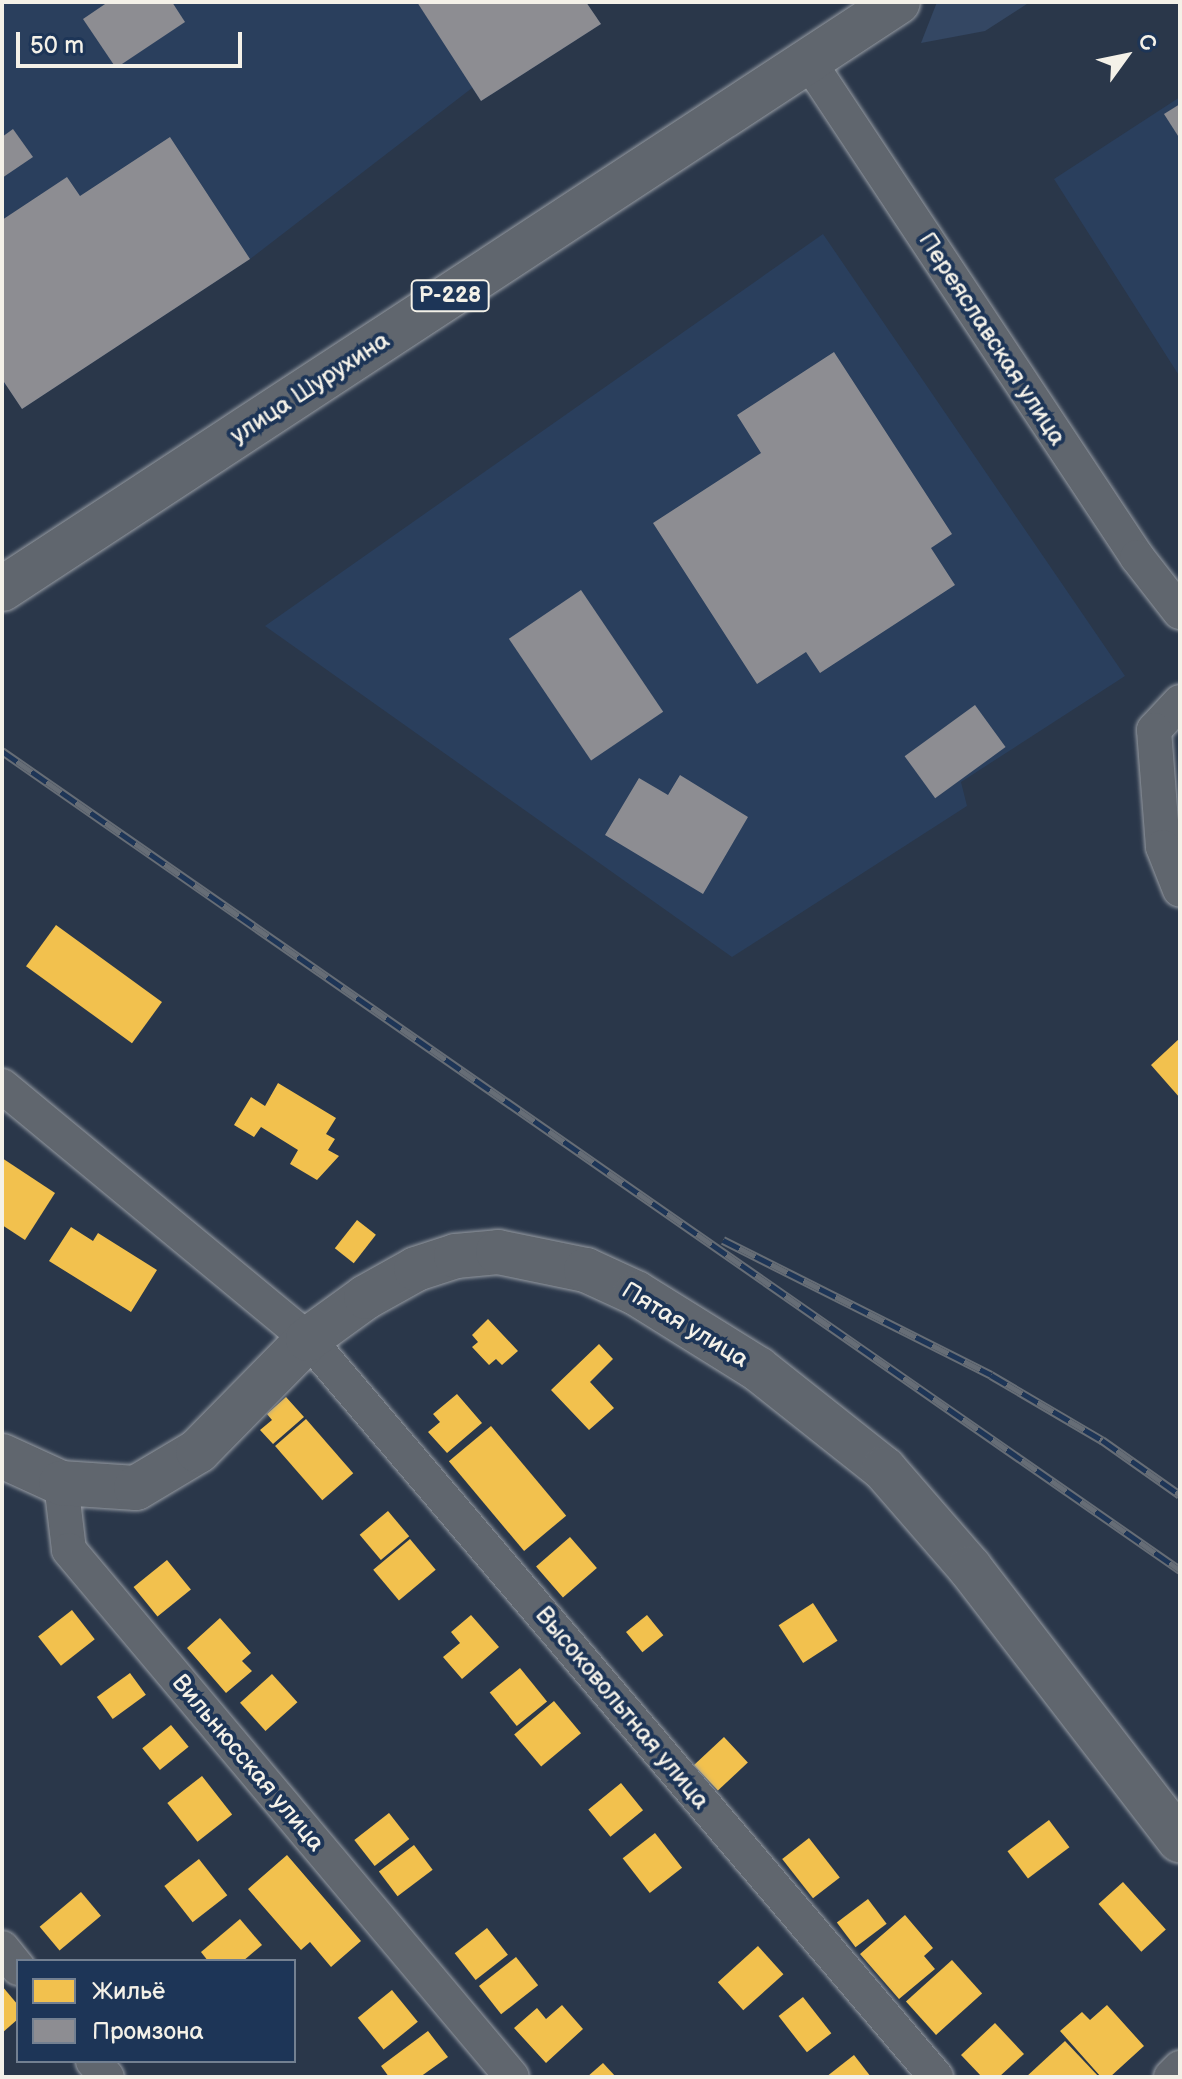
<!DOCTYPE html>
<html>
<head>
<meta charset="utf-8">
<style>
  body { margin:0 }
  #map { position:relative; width:1182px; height:2079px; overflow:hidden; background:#2a374a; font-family:"Balsamiq Sans",sans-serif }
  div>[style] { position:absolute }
  .built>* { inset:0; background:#2a3f5d }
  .green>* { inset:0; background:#344763 }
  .homes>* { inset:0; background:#f2c14e; transform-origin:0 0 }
  .industry>* { inset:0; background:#8d8d92; transform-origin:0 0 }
  .roads { filter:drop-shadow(0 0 2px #979ca3) drop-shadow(0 0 2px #979ca3) }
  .minor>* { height:34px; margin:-17px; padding:0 17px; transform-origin:17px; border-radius:17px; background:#60666e }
  .tertiary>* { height:44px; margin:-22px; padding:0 22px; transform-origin:22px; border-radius:22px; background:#60666e }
  .trunk>* { height:44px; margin:-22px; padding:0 22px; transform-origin:22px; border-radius:22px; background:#60666e }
  .rail>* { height:9px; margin-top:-4.5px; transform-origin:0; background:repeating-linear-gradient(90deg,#1d3557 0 18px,#666d76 0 36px); box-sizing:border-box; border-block:2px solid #666d76 }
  span { translate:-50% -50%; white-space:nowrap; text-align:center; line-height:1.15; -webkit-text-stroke:8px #1d3557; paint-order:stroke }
  .shield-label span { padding:2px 6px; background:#1d3557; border:2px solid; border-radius:6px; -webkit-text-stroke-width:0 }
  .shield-label { font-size:22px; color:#f4f1e8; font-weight:700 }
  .street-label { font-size:24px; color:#f4f1e8 }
  .frame { position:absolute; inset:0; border:4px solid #f4f1e8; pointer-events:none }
  .legend { position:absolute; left:16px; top:1959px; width:280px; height:104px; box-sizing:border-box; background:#1d3557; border:2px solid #738091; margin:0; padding:10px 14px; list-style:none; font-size:24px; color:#f4f1e8 }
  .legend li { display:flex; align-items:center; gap:16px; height:40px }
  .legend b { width:40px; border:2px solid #738091 }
  .north { position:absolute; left:1086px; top:16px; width:80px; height:80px; -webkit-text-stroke:6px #1d3557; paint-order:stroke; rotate:57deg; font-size:22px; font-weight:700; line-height:32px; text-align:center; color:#f4f1e8 }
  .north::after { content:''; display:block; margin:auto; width:28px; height:36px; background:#f4f1e8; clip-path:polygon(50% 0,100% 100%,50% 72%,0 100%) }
  .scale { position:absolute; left:16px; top:32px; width:226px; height:36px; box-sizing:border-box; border:4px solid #f4f1e8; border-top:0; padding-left:10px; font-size:24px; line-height:28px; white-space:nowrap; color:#f4f1e8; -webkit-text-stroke:6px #1d3557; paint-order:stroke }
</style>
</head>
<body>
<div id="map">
  <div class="built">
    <i style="clip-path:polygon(2px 2px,586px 2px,601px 24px,481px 101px,472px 88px,250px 259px,22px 409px,6px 385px,2px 387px)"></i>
    <i style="clip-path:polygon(1180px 97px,1180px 377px,1054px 179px)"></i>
    <i style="clip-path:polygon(823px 234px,1125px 676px,961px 782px,967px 806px,732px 957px,265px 626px)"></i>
  </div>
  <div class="green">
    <i style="clip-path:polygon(937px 2px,1030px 2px,985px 31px,921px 43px)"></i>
  </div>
  <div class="homes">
    <i style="left:56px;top:925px;width:131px;height:51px;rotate:36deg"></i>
    <i style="clip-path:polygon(1180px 1038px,1180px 1098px,1151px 1065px)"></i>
    <i style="clip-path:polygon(278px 1083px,336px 1118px,326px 1134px,335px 1139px,328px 1150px,339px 1156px,317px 1180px,290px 1164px,298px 1150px,261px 1127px,254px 1137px,234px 1125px,251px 1097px,265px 1106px)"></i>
    <i style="clip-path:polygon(2px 1158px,55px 1193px,25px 1240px,2px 1225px)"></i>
    <i style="left:357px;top:1220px;width:24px;height:36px;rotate:38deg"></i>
    <i style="clip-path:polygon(71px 1227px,93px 1241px,98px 1233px,157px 1270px,131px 1312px,49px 1261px)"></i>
    <i style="clip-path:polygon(488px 1319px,518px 1351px,502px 1365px,496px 1359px,489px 1365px,472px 1347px,478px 1342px,472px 1335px)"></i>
    <i style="clip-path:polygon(599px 1344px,613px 1359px,590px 1382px,614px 1408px,589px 1430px,551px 1390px)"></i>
    <i style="clip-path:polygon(457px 1394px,482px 1423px,447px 1453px,428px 1432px,440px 1422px,433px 1414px)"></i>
    <i style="clip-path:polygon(286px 1397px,304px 1417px,273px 1444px,260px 1430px,272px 1420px,267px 1414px)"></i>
    <i style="left:306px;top:1419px;width:72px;height:41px;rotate:49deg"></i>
    <i style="left:491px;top:1426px;width:117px;height:55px;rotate:50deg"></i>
    <i style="left:388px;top:1511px;width:33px;height:37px;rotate:50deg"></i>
    <i style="left:570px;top:1537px;width:41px;height:45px;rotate:49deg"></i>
    <i style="left:410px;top:1539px;width:40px;height:48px;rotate:50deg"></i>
    <i style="left:167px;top:1560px;width:38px;height:43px;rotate:51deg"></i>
    <i style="left:813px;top:1603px;width:45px;height:41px;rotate:57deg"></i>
    <i style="left:72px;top:1610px;width:37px;height:43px;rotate:52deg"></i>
    <i style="clip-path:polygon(471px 1615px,499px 1647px,462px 1679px,443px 1657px,460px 1643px,451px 1632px)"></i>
    <i style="left:647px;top:1615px;width:26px;height:27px;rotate:51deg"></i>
    <i style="clip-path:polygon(220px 1618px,251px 1653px,242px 1661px,252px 1671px,226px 1693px,187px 1648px)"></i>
    <i style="left:520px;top:1668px;width:43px;height:39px;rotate:51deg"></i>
    <i style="left:130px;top:1673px;width:27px;height:41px;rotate:54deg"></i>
    <i style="left:272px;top:1674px;width:38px;height:43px;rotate:48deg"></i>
    <i style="left:554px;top:1701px;width:42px;height:52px;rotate:50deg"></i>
    <i style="left:171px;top:1725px;width:28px;height:37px;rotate:51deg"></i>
    <i style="left:724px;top:1737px;width:35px;height:41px;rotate:47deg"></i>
    <i style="left:202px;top:1776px;width:49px;height:44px;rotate:52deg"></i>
    <i style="left:621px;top:1783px;width:35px;height:42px;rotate:51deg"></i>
    <i style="left:389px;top:1813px;width:33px;height:44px;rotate:52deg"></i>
    <i style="left:1049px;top:1820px;width:34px;height:52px;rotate:53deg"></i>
    <i style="left:655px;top:1833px;width:44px;height:41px;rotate:52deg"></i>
    <i style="left:809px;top:1838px;width:50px;height:34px;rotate:52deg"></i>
    <i style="left:414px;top:1845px;width:31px;height:44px;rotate:53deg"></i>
    <i style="clip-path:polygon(287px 1855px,361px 1941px,331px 1967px,310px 1942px,301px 1950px,248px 1889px)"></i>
    <i style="left:199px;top:1859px;width:46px;height:44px;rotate:52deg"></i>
    <i style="left:1123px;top:1882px;width:64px;height:33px;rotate:48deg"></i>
    <i style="left:81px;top:1892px;width:31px;height:54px;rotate:50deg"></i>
    <i style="left:868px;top:1899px;width:31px;height:39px;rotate:53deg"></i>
    <i style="clip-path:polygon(905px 1915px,933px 1948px,924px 1956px,935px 1969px,899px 1999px,860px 1954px)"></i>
    <i style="clip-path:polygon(240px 1919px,262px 1945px,243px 1961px,208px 1961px,201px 1952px)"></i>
    <i style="left:487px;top:1928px;width:34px;height:41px;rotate:52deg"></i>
    <i style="left:758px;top:1946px;width:38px;height:54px;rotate:48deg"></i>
    <i style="left:516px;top:1957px;width:36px;height:47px;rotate:52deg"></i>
    <i style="left:952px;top:1960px;width:45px;height:62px;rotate:48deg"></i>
    <i style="clip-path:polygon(2px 1986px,18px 2005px,18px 2019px,2px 2033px)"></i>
    <i style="left:392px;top:1990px;width:41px;height:44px;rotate:51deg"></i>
    <i style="left:803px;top:1997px;width:46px;height:31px;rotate:52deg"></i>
    <i style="clip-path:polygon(562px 2005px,583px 2029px,546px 2063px,514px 2028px,537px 2008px,546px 2019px)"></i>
    <i style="clip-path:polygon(1107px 2005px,1144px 2046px,1110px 2077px,1101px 2077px,1060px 2031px,1082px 2012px,1090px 2020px)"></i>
    <i style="clip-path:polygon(995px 2023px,1024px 2054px,999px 2077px,982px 2077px,961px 2055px)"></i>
    <i style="clip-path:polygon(428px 2031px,448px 2057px,420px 2077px,389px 2077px,381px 2066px)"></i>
    <i style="clip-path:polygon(1065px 2041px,1099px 2077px,1026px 2077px)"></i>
    <i style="clip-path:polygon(854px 2055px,871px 2077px,826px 2077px)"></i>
    <i style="clip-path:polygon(603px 2063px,616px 2077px,587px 2077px)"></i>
  </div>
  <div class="industry">
    <i style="clip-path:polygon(108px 2px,172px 2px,185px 22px,116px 68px,83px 19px)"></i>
    <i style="clip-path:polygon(417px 2px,586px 2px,601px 24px,481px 101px)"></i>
    <i style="clip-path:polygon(1180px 104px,1180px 139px,1164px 114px)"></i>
    <i style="clip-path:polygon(13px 129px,33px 157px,2px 178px,2px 137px)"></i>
    <i style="clip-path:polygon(170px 137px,250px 259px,22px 409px,2px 379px,2px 220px,67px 177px,80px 196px)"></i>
    <i style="clip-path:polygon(834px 352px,952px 534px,931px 548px,955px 585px,820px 673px,806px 652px,757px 684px,653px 523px,761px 453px,737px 415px)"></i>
    <i style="left:581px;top:590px;width:147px;height:87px;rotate:56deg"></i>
    <i style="left:975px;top:705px;width:52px;height:87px;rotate:54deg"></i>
    <i style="clip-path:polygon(680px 775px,748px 817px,703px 894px,605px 835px,639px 778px,668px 795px)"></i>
  </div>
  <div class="roads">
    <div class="minor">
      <i style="left:809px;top:62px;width:594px;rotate:56.47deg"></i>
      <i style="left:1137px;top:557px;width:70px;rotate:52deg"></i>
      <i style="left:1180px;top:702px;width:38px;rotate:133deg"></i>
      <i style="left:1154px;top:730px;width:117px;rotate:85.6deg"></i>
      <i style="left:1163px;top:847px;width:46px;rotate:68.4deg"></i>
      <i style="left:2px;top:1086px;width:397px;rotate:39.6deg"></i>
      <i style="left:308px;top:1339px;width:969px;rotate:49.6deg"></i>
      <i style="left:61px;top:1483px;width:67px;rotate:83.2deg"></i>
      <i style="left:69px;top:1550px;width:688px;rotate:49.95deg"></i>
      <i style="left:2px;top:1948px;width:26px;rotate:51deg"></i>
      <i style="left:93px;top:2061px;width:21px;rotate:49deg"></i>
      <i style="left:1171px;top:2077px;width:13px;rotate:-45deg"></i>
    </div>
    <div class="tertiary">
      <i style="left:2px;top:1456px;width:65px;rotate:24.6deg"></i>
      <i style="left:61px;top:1483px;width:75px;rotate:3.8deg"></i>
      <i style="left:136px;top:1488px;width:72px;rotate:-30.8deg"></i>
      <i style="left:198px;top:1451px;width:157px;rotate:-45.5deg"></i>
      <i style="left:308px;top:1339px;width:72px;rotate:-35.9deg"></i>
      <i style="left:366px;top:1297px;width:57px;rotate:-29.2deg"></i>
      <i style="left:416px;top:1269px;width:42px;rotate:-18deg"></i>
      <i style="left:456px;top:1256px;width:42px;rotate:-5.4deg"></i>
      <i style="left:498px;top:1252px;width:90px;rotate:11.6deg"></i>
      <i style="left:586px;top:1270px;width:55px;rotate:24.7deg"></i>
      <i style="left:636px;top:1293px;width:144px;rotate:31.9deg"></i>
      <i style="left:758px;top:1369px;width:161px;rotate:38.4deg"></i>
      <i style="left:884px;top:1469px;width:131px;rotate:49deg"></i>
      <i style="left:970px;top:1568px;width:344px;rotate:52.4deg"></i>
    </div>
    <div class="trunk">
      <i style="left:2px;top:589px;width:1071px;rotate:-33.23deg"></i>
    </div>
  </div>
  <div class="rail">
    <i style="left:2px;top:751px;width:1435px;rotate:34.81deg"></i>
    <i style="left:723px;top:1240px;width:300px;rotate:26.7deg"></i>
    <i style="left:991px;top:1375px;width:129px;rotate:30.4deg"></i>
    <i style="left:1102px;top:1440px;width:95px;rotate:35.2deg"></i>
  </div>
  <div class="shield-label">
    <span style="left:450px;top:296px">Р-228</span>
  </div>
  <div class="street-label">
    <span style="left:992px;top:339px;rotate:57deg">Переяславская улица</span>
    <span style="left:310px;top:388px;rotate:-33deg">улица Шурухина</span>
    <span style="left:685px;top:1325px;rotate:31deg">Пятая улица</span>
    <span style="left:622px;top:1708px;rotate:50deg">Высоковольтная улица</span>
    <span style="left:248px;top:1763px;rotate:50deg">Вильнюсская улица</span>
  </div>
  <div class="frame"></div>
  <ul class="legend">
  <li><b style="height:22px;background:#f2c14e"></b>Жильё</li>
  <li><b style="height:22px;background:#8d8d92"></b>Промзона</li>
  </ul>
  <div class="north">С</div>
  <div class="scale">50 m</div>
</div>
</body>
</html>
